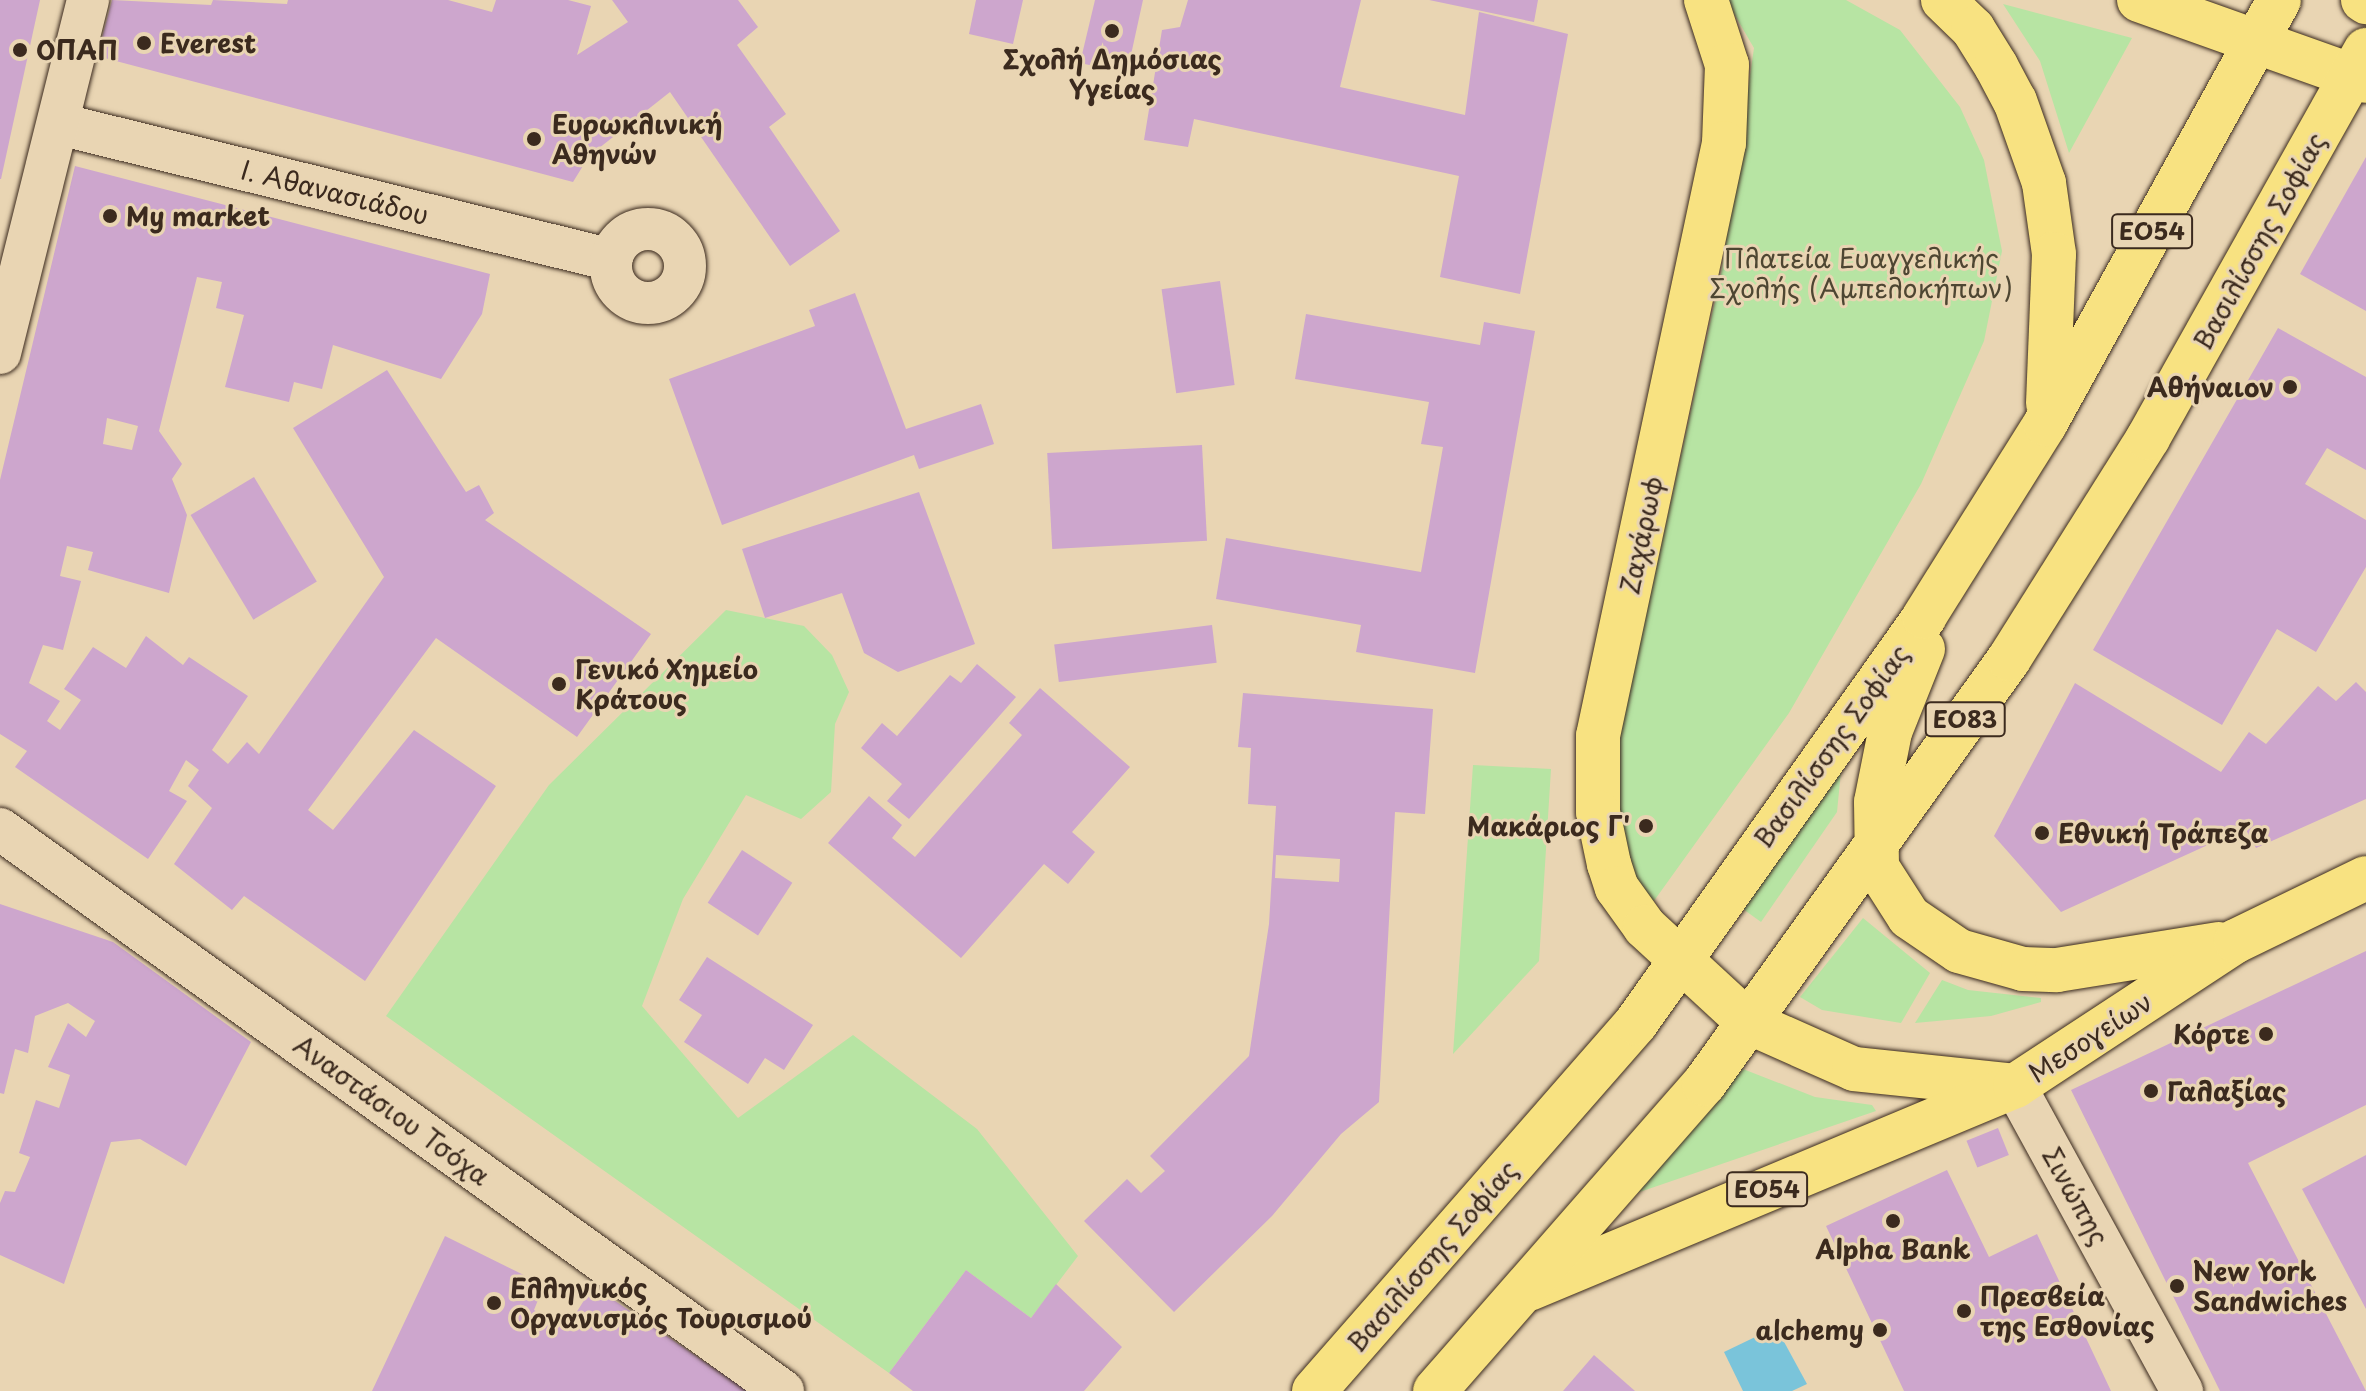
<!DOCTYPE html>
<html>
<head>
<meta charset="utf-8">
<style>
  body { margin:0 }
  #map { position:relative; width:2366px; height:1391px; overflow:hidden; background:#e9d5b3; font-family:"Playpen Sans",sans-serif }
  div>[style] { position:absolute }
  .green>* { inset:0; background:#b7e4a3 }
  .water>* { inset:0; background:#7ac4da }
  .building>* { inset:0; background:#cda6cd; transform-origin:0 0 }
  .roads { filter:drop-shadow(0 0 2px #3b2a1e) drop-shadow(0 0 2px #3b2a1e) }
  .minor>* { height:42px; margin:-21px; padding:0 21px; transform-origin:21px; border-radius:21px; background:#e9d5b3 }
  .minor>.ring { margin:-21px; padding:0; box-sizing:content-box; background:none; border:42px solid #e9d5b3; border-radius:50% }
  .major>* { height:44px; margin:-22px; padding:0 22px; transform-origin:22px; border-radius:22px; background:#f8e281 }
  .dots>* { width:22px; height:22px; translate:-50% -50%; box-sizing:border-box; border:4px solid #e9d5b3; border-radius:50% }
  span { translate:-50% -50%; white-space:nowrap; text-align:center; line-height:1.15; -webkit-text-stroke:6px #e9d5b3; paint-order:stroke }
  .shield-label span { padding:2px 6px; background:#e9d5b3; border:2px solid; border-radius:6px; -webkit-text-stroke-width:0 }
  .shield-label { font-size:24px; color:#3b2a1e; font-weight:700 }
  .poi-label { font-size:26px; color:#3b2a1e; font-weight:700 }
  .left { translate:0 -50%; text-align:left }
  .right { translate:-100% -50%; text-align:right }
  .street-label { font-size:26px; color:#3b2a1e }
  .park-label { font-size:26px; color:#4e4632 }
</style>
</head>
<body>
<div id="map">
  <div class="green">
    <i style="clip-path:polygon(1726px 0,1846px 0,1900px 30px,1960px 107px,1984px 160px,2002px 251px,1984px 341px,1921px 484px,1789px 713px,1646px 912px,1623px 850px,1617px 779px,1621px 729px,1722px 269px,1754px 48px)"></i>
    <i style="clip-path:polygon(2003px 4px,2132px 38px,2069px 153px,2040px 61px)"></i>
    <i style="clip-path:polygon(726px 610px,804px 626px,832px 655px,849px 692px,835px 724px,831px 792px,801px 819px,746px 795px,683px 899px,642px 1006px,738px 1118px,853px 1035px,977px 1129px,1078px 1256px,1031px 1318px,966px 1270px,889px 1373px,386px 1016px,549px 785px)"></i>
    <i style="clip-path:polygon(1842px 761px,1837px 812px,1761px 922px,1743px 909px)"></i>
    <i style="clip-path:polygon(1473px 765px,1551px 769px,1539px 961px,1453px 1054px)"></i>
    <i style="clip-path:polygon(1863px 918px,1930px 973px,1901px 1023px,1822px 1010px,1800px 997px)"></i>
    <i style="clip-path:polygon(1942px 980px,1968px 990px,2041px 998px,2041px 1002px,1991px 1016px,1915px 1023px)"></i>
    <i style="clip-path:polygon(1743px 1069px,1815px 1097px,1872px 1105px,1876px 1111px,1625px 1197px)"></i>
  </div>
  <div class="water">
    <i style="clip-path:polygon(1776px 1327px,1807px 1384px,1792px 1391px,1743px 1391px,1724px 1352px)"></i>
  </div>
  <div class="building">
    <i style="clip-path:polygon(0 0,40px 0,1px 179px,0 179px)"></i>
    <i style="clip-path:polygon(112px 0,211px 5px,213px 0,287px 4px,288px 0,448px 0,492px 12px,496px 0,568px 0,591px 6px,577px 55px,628px 22px,612px 0,738px 0,758px 27px,737px 45px,786px 114px,769px 127px,840px 231px,790px 266px,670px 92px,589px 156px,573px 182px,97px 56px)"></i>
    <i style="clip-path:polygon(976px 0,1023px 0,1013px 44px,969px 34px)"></i>
    <i style="clip-path:polygon(1095px 0,1143px 0,1127px 73px,1080px 63px)"></i>
    <i style="clip-path:polygon(1188px 0,1361px 0,1340px 87px,1465px 115px,1479px 12px,1568px 34px,1520px 294px,1440px 277px,1459px 176px,1194px 119px,1188px 147px,1144px 140px,1162px 30px,1180px 27px)"></i>
    <i style="clip-path:polygon(1429px 0,1538px 0,1534px 22px)"></i>
    <i style="clip-path:polygon(2366px 157px,2366px 311px,2300px 274px)"></i>
    <i style="clip-path:polygon(evenodd,75px 166px,490px 274px,482px 314px,441px 379px,333px 345px,322px 389px,294px 382px,289px 402px,225px 387px,244px 315px,216px 308px,222px 282px,197px 277px,159px 431px,182px 464px,172px 479px,187px 515px,169px 593px,88px 570px,93px 552px,67px 546px,60px 576px,81px 581px,63px 650px,43px 645px,29px 683px,60px 701px,47px 721px,60px 730px,81px 700px,64px 689px,93px 647px,126px 668px,146px 636px,183px 665px,189px 657px,248px 696px,212px 750px,228px 764px,247px 742px,259px 754px,384px 577px,293px 428px,387px 370px,466px 492px,479px 485px,494px 513px,485px 520px,651px 634px,577px 737px,436px 638px,308px 810px,333px 830px,414px 730px,496px 786px,365px 981px,244px 896px,232px 910px,174px 864px,212px 808px,188px 786px,199px 770px,186px 760px,169px 791px,187px 801px,148px 859px,15px 767px,27px 751px,0 734px,0 480px,75px 166px,107px 418px,138px 426px,132px 450px,103px 444px,107px 418px)"></i>
    <i style="left:1220px;top:281px;width:105px;height:59px;rotate:82deg"></i>
    <i style="clip-path:polygon(855px 293px,906px 429px,981px 404px,994px 444px,919px 469px,914px 455px,722px 525px,669px 379px,815px 326px,809px 310px)"></i>
    <i style="clip-path:polygon(1306px 314px,1480px 345px,1484px 322px,1535px 331px,1475px 673px,1356px 652px,1361px 625px,1216px 599px,1226px 538px,1421px 572px,1443px 447px,1421px 444px,1429px 402px,1295px 379px)"></i>
    <i style="clip-path:polygon(2278px 328px,2366px 377px,2366px 470px,2327px 448px,2305px 484px,2366px 520px,2366px 567px,2316px 652px,2277px 629px,2222px 725px,2093px 650px)"></i>
    <i style="left:1202px;top:445px;width:96px;height:155px;rotate:87deg"></i>
    <i style="left:254px;top:477px;width:122px;height:74px;rotate:59deg"></i>
    <i style="clip-path:polygon(919px 492px,975px 644px,898px 672px,864px 653px,842px 593px,765px 618px,742px 549px)"></i>
    <i style="left:1212px;top:625px;width:38px;height:159px;rotate:83deg"></i>
    <i style="clip-path:polygon(977px 664px,1016px 697px,909px 819px,887px 801px,902px 784px,861px 748px,882px 723px,897px 736px,950px 675px,961px 683px)"></i>
    <i style="clip-path:polygon(2356px 682px,2366px 692px,2366px 799px,2256px 848px,2245px 828px,2061px 912px,1994px 836px,2075px 683px,2221px 772px,2249px 732px,2266px 744px,2318px 686px,2336px 701px)"></i>
    <i style="clip-path:polygon(1040px 688px,1130px 767px,1072px 832px,1095px 852px,1068px 884px,1044px 864px,961px 958px,828px 843px,869px 796px,902px 825px,892px 838px,915px 857px,1022px 735px,1009px 723px)"></i>
    <i style="clip-path:polygon(evenodd,1243px 693px,1433px 709px,1425px 814px,1395px 812px,1379px 1102px,1341px 1134px,1272px 1216px,1174px 1312px,1084px 1221px,1127px 1179px,1141px 1193px,1165px 1171px,1150px 1156px,1249px 1056px,1269px 924px,1276px 806px,1248px 804px,1251px 748px,1238px 747px,1243px 693px,1276px 855px,1340px 859px,1339px 882px,1275px 878px,1276px 855px)"></i>
    <i style="left:742px;top:850px;width:60px;height:63px;rotate:33deg"></i>
    <i style="clip-path:polygon(0 904px,113px 942px,251px 1042px,186px 1166px,140px 1139px,111px 1142px,64px 1284px,0 1255px,0 1203px,5px 1191px,15px 1192px,30px 1157px,19px 1153px,36px 1100px,59px 1108px,70px 1075px,48px 1067px,68px 1023px,86px 1037px,95px 1021px,68px 1003px,35px 1016px,28px 1053px,15px 1049px,4px 1094px,0 1093px)"></i>
    <i style="clip-path:polygon(2366px 951px,2366px 1105px,2248px 1163px,2366px 1391px,2220px 1391px,2071px 1090px)"></i>
    <i style="clip-path:polygon(707px 957px,813px 1025px,784px 1070px,765px 1058px,748px 1084px,684px 1042px,702px 1015px,679px 1000px)"></i>
    <i style="left:1998px;top:1128px;width:29px;height:34px;rotate:68deg"></i>
    <i style="clip-path:polygon(2366px 1155px,2366px 1309px,2302px 1189px)"></i>
    <i style="clip-path:polygon(1947px 1170px,1989px 1257px,2037px 1234px,2111px 1391px,1904px 1391px,1826px 1226px)"></i>
    <i style="clip-path:polygon(445px 1236px,544px 1285px,534px 1310px,566px 1329px,593px 1286px,748px 1391px,372px 1391px)"></i>
    <i style="clip-path:polygon(966px 1270px,1031px 1318px,1056px 1284px,1122px 1347px,1084px 1391px,913px 1391px,889px 1373px)"></i>
    <i style="clip-path:polygon(1594px 1355px,1635px 1391px,1563px 1391px)"></i>
  </div>
  <div class="roads">
    <div class="minor">
      <i style="left:59px;top:124px;width:569px;rotate:13.82deg"></i>
      <i class="ring" style="left:611px;top:229px;width:32px;height:32px"></i>
      <i style="left:0;top:353px;width:364px;rotate:-76deg"></i>
      <i style="left:0;top:829px;width:964px;rotate:35.67deg"></i>
      <i style="left:2015px;top:1086px;width:348px;rotate:61.3deg"></i>
    </div>
    <div class="major">
      <i style="left:1706px;top:0;width:68px;rotate:72.1deg"></i>
      <i style="left:1727px;top:65px;width:78px;rotate:92.2deg"></i>
      <i style="left:1724px;top:143px;width:606px;rotate:102deg"></i>
      <i style="left:1598px;top:736px;width:76px;rotate:90deg"></i>
      <i style="left:1598px;top:812px;width:53px;rotate:78.1deg"></i>
      <i style="left:1609px;top:864px;width:25px;rotate:72deg"></i>
      <i style="left:1617px;top:888px;width:48px;rotate:54.3deg"></i>
      <i style="left:1645px;top:927px;width:140px;rotate:42.7deg"></i>
      <i style="left:1748px;top:1022px;width:116px;rotate:23.9deg"></i>
      <i style="left:1854px;top:1069px;width:162px;rotate:6deg"></i>
      <i style="left:1943px;top:0;width:42px;rotate:44deg"></i>
      <i style="left:1973px;top:29px;width:44px;rotate:58.1deg"></i>
      <i style="left:1996px;top:66px;width:40px;rotate:62deg"></i>
      <i style="left:2015px;top:101px;width:87px;rotate:70.5deg"></i>
      <i style="left:2044px;top:183px;width:72px;rotate:82deg"></i>
      <i style="left:2054px;top:254px;width:150px;rotate:92.3deg"></i>
      <i style="left:2139px;top:0;width:241px;rotate:19.6deg"></i>
      <i style="left:2363px;top:0;width:4px;rotate:34deg"></i>
      <i style="left:1923px;top:649px;width:89px;rotate:111.7deg"></i>
      <i style="left:1890px;top:732px;width:71px;rotate:101.3deg"></i>
      <i style="left:1876px;top:802px;width:65px;rotate:89.1deg"></i>
      <i style="left:1877px;top:867px;width:59px;rotate:57.4deg"></i>
      <i style="left:1909px;top:917px;width:60px;rotate:34.2deg"></i>
      <i style="left:1959px;top:951px;width:66px;rotate:15.7deg"></i>
      <i style="left:2023px;top:969px;width:34px;rotate:2deg"></i>
      <i style="left:2057px;top:970px;width:164px;rotate:-9.1deg"></i>
      <i style="left:1529px;top:1289px;width:527px;rotate:-22.67deg"></i>
      <i style="left:2015px;top:1086px;width:264px;rotate:-33.3deg"></i>
      <i style="left:2236px;top:941px;width:144px;rotate:-25.9deg"></i>
      <i style="left:1314px;top:1391px;width:489px;rotate:-48.8deg"></i>
      <i style="left:1636px;top:1023px;width:498px;rotate:-54.6deg"></i>
      <i style="left:1924px;top:617px;width:228px;rotate:-57.9deg"></i>
      <i style="left:2045px;top:424px;width:484px;rotate:-61.1deg"></i>
      <i style="left:1435px;top:1391px;width:408px;rotate:-48.8deg"></i>
      <i style="left:1704px;top:1084px;width:523px;rotate:-54.33deg"></i>
      <i style="left:2009px;top:659px;width:261px;rotate:-57.8deg"></i>
      <i style="left:2148px;top:438px;width:445px;rotate:-60.7deg"></i>
    </div>
  </div>
  <div class="dots">
    <i style="left:1112px;top:31px;background:#3b2a1e"></i>
    <i style="left:144px;top:43px;background:#3b2a1e"></i>
    <i style="left:20px;top:50px;background:#3b2a1e"></i>
    <i style="left:534px;top:139px;background:#3b2a1e"></i>
    <i style="left:110px;top:216px;background:#3b2a1e"></i>
    <i style="left:2290px;top:387px;background:#3b2a1e"></i>
    <i style="left:559px;top:684px;background:#3b2a1e"></i>
    <i style="left:1646px;top:826px;background:#3b2a1e"></i>
    <i style="left:2042px;top:833px;background:#3b2a1e"></i>
    <i style="left:2266px;top:1034px;background:#3b2a1e"></i>
    <i style="left:2151px;top:1091px;background:#3b2a1e"></i>
    <i style="left:1893px;top:1221px;background:#3b2a1e"></i>
    <i style="left:2177px;top:1286px;background:#3b2a1e"></i>
    <i style="left:494px;top:1303px;background:#3b2a1e"></i>
    <i style="left:1964px;top:1311px;background:#3b2a1e"></i>
    <i style="left:1880px;top:1330px;background:#3b2a1e"></i>
  </div>
  <div class="shield-label">
    <span style="left:2152px;top:231px">ΕΟ54</span>
    <span style="left:1965px;top:719px">ΕΟ83</span>
    <span style="left:1767px;top:1189px">ΕΟ54</span>
  </div>
  <div class="poi-label">
    <span class="left" style="left:160px;top:43px">Everest</span>
    <span class="left" style="left:36px;top:50px">ΟΠΑΠ</span>
    <span style="left:1112px;top:74px">Σχολή Δημόσιας<br>Υγείας</span>
    <span class="left" style="left:552px;top:139px">Ευρωκλινική<br>Αθηνών</span>
    <span class="left" style="left:126px;top:216px">My market</span>
    <span class="right" style="left:2274px;top:387px">Αθήναιον</span>
    <span class="left" style="left:575px;top:684px">Γενικό Χημείο<br>Κράτους</span>
    <span class="right" style="left:1630px;top:826px">Μακάριος Γ'</span>
    <span class="left" style="left:2058px;top:833px">Εθνική Τράπεζα</span>
    <span class="right" style="left:2250px;top:1034px">Κόρτε</span>
    <span class="left" style="left:2167px;top:1091px">Γαλαξίας</span>
    <span style="left:1893px;top:1249px">Alpha Bank</span>
    <span class="left" style="left:2193px;top:1286px">New York<br>Sandwiches</span>
    <span class="left" style="left:510px;top:1303px">Ελληνικός<br>Οργανισμός Τουρισμού</span>
    <span class="left" style="left:1980px;top:1311px">Πρεσβεία<br>της Εσθονίας</span>
    <span class="right" style="left:1864px;top:1330px">alchemy</span>
  </div>
  <div class="street-label">
    <span style="left:335px;top:192px;rotate:14deg">Ι. Αθανασιάδου</span>
    <span style="left:2259px;top:241px;rotate:-61deg">Βασιλίσσης Σοφίας</span>
    <span style="left:1641px;top:535px;rotate:-78deg">Ζαχάρωφ</span>
    <span style="left:1831px;top:746px;rotate:-54deg">Βασιλίσσης Σοφίας</span>
    <span style="left:2090px;top:1037px;rotate:-33deg">Μεσογείων</span>
    <span style="left:392px;top:1110px;rotate:36deg">Αναστάσιου Τσόχα</span>
    <span style="left:2076px;top:1196px;rotate:61deg">Σινώπης</span>
    <span style="left:1432px;top:1256px;rotate:-49deg">Βασιλίσσης Σοφίας</span>
  </div>
  <div class="park-label">
    <span style="left:1861px;top:273px">Πλατεία Ευαγγελικής<br>Σχολής (Αμπελοκήπων)</span>
  </div>
</div>
</body>
</html>
